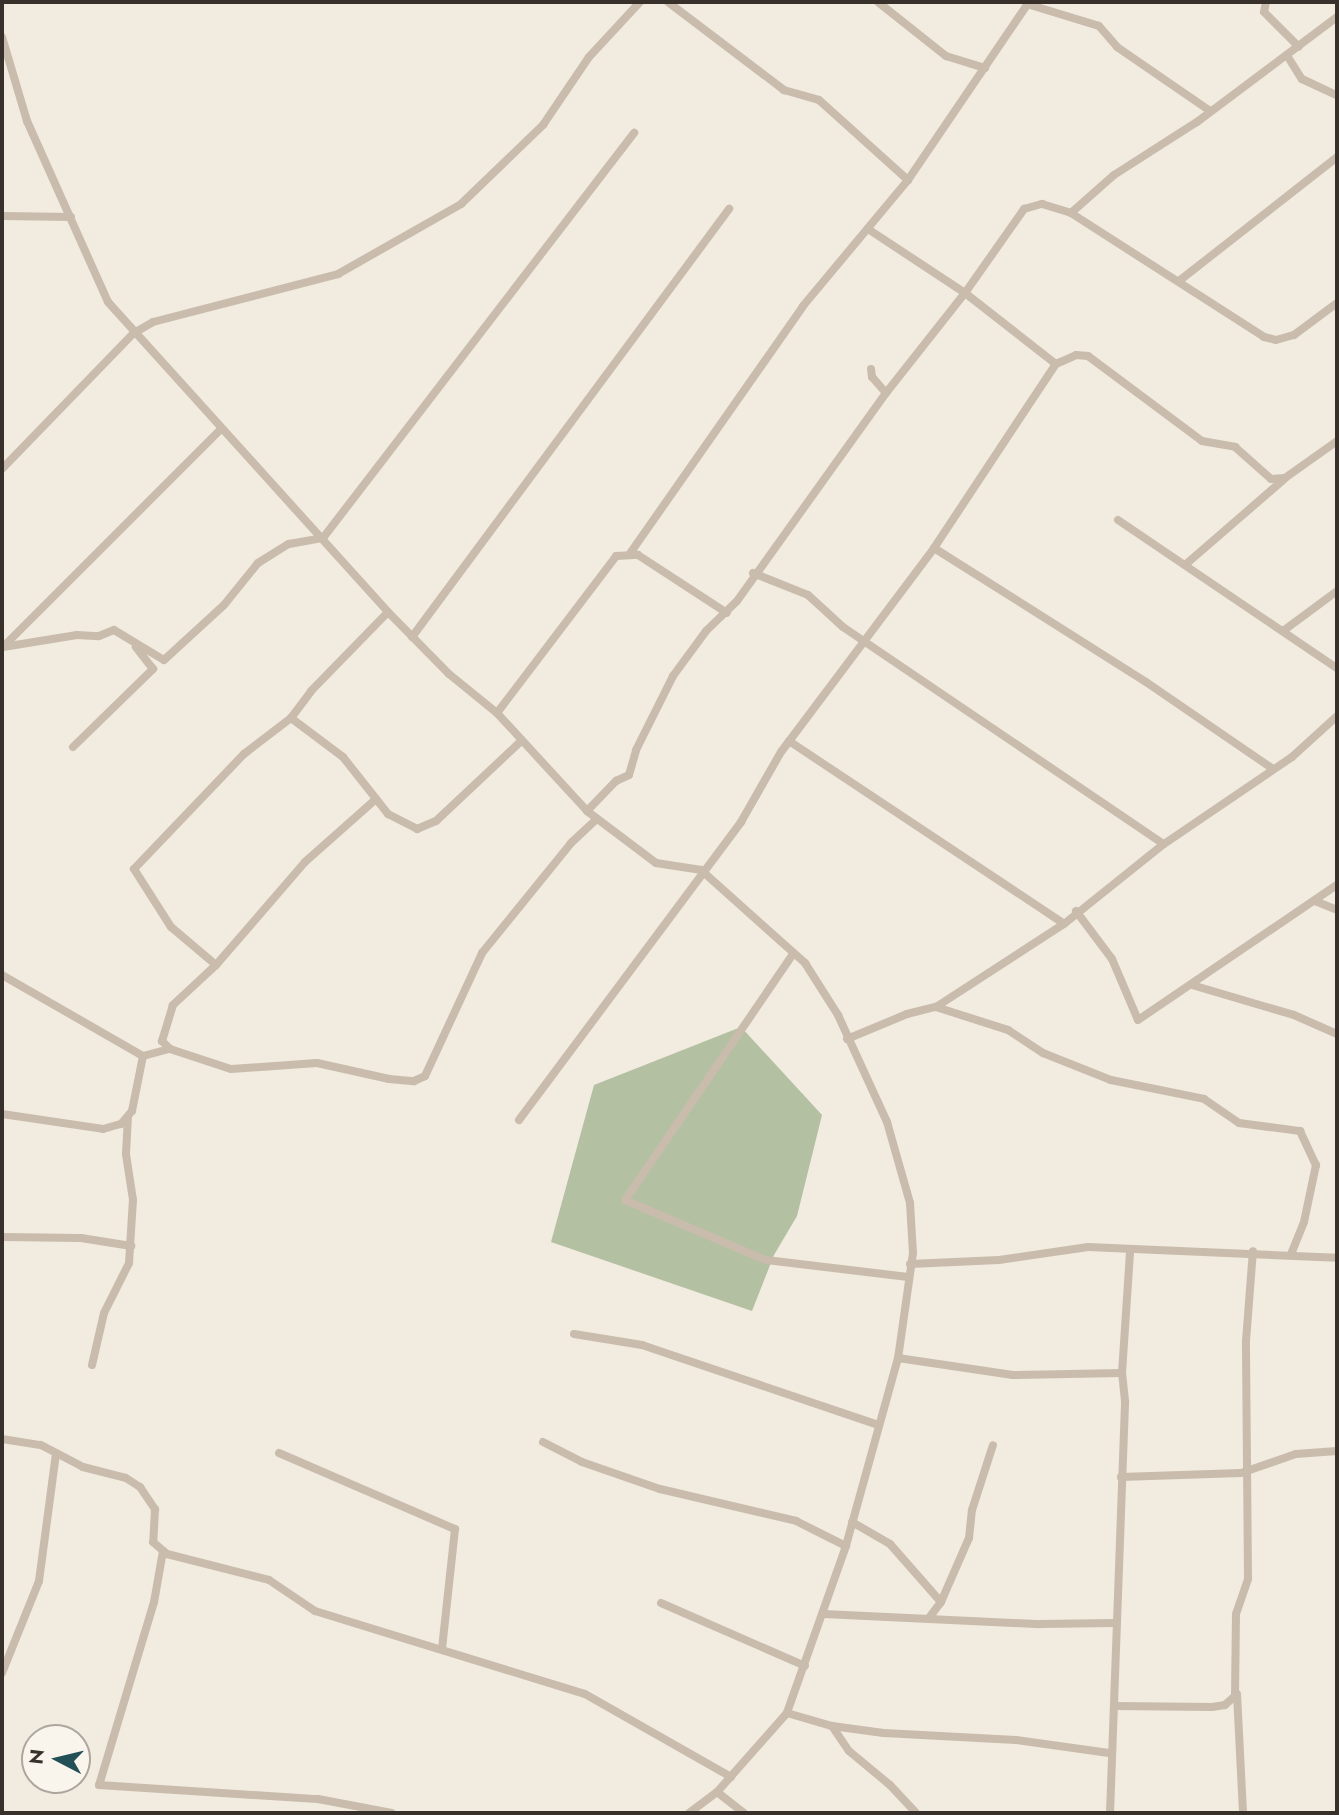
<!DOCTYPE html>
<html>
<head>
<meta charset="utf-8">
<style>
  body { margin:0 }
  #map { position:relative; width:1339px; height:1815px; overflow:hidden; background:#f2ebe0; font-family:Jost,sans-serif }
  div>[style] { position:absolute }
  .green>* { inset:0; background:#b3c0a1 }
  .minor>* { height:8px; margin:-4px; padding:0 4px; transform-origin:4px; border-radius:4px; background:#c9bcac }
  span { translate:-50% -50%; white-space:nowrap; text-align:center; line-height:1.15; -webkit-text-stroke:6px #f9f4ec; paint-order:stroke }
  .frame { position:absolute; inset:0; border:4px solid #38302b; pointer-events:none }
  .north { position:absolute; left:21px; top:1724px; width:70px; height:70px; box-sizing:border-box; background:#f9f4ec; border:2px solid #aca69f; border-radius:50%; rotate:277deg; font-size:19px; font-weight:700; line-height:28px; text-align:center; color:#38302b }
  .north::after { content:''; display:block; margin:auto; width:24px; height:32px; background:#234f57; clip-path:polygon(50% 0,100% 100%,50% 72%,0 100%) }
</style>
</head>
<body>
<div id="map">
  <div class="green">
    <i style="clip-path:polygon(741px 1027px,822px 1115px,797px 1216px,774px 1255px,752px 1311px,551px 1242px,594px 1085px)"></i>
  </div>
  <div class="minor">
    <i style="left:668px;top:2px;width:146px;rotate:37.2deg"></i>
    <i style="left:784px;top:90px;width:36px;rotate:16deg"></i>
    <i style="left:819px;top:100px;width:120px;rotate:42deg"></i>
    <i style="left:878px;top:2px;width:87px;rotate:38.5deg"></i>
    <i style="left:946px;top:56px;width:41px;rotate:17.1deg"></i>
    <i style="left:1266px;top:2px;width:10px;rotate:101deg"></i>
    <i style="left:1264px;top:12px;width:49px;rotate:45deg"></i>
    <i style="left:1027px;top:4px;width:75px;rotate:17deg"></i>
    <i style="left:1099px;top:26px;width:28px;rotate:49deg"></i>
    <i style="left:1117px;top:47px;width:113px;rotate:34.5deg"></i>
    <i style="left:2px;top:37px;width:88px;rotate:73.4deg"></i>
    <i style="left:27px;top:121px;width:198px;rotate:65.9deg"></i>
    <i style="left:108px;top:302px;width:418px;rotate:47.9deg"></i>
    <i style="left:388px;top:612px;width:87px;rotate:45.5deg"></i>
    <i style="left:449px;top:674px;width:62px;rotate:39.1deg"></i>
    <i style="left:497px;top:713px;width:133px;rotate:47.4deg"></i>
    <i style="left:587px;top:811px;width:86px;rotate:37deg"></i>
    <i style="left:656px;top:863px;width:46px;rotate:8.8deg"></i>
    <i style="left:701px;top:870px;width:140px;rotate:41.8deg"></i>
    <i style="left:805px;top:963px;width:62px;rotate:57.6deg"></i>
    <i style="left:838px;top:1015px;width:118px;rotate:65.4deg"></i>
    <i style="left:887px;top:1122px;width:84px;rotate:74.1deg"></i>
    <i style="left:910px;top:1203px;width:50px;rotate:86.6deg"></i>
    <i style="left:913px;top:1253px;width:106px;rotate:98.1deg"></i>
    <i style="left:898px;top:1358px;width:195px;rotate:105.5deg"></i>
    <i style="left:846px;top:1546px;width:177px;rotate:109.5deg"></i>
    <i style="left:787px;top:1713px;width:106px;rotate:131.5deg"></i>
    <i style="left:717px;top:1792px;width:35px;rotate:143deg"></i>
    <i style="left:1288px;top:57px;width:26px;rotate:58deg"></i>
    <i style="left:1302px;top:79px;width:38px;rotate:25deg"></i>
    <i style="left:1071px;top:213px;width:57px;rotate:-41.5deg"></i>
    <i style="left:1114px;top:175px;width:98px;rotate:-32.6deg"></i>
    <i style="left:1197px;top:122px;width:175px;rotate:-36.9deg"></i>
    <i style="left:2px;top:216px;width:69px;rotate:0.8deg"></i>
    <i style="left:868px;top:229px;width:116px;rotate:33.4deg"></i>
    <i style="left:965px;top:293px;width:103px;rotate:-54.9deg"></i>
    <i style="left:1024px;top:209px;width:19px;rotate:-16deg"></i>
    <i style="left:1042px;top:204px;width:30px;rotate:17deg"></i>
    <i style="left:1071px;top:213px;width:229px;rotate:32.7deg"></i>
    <i style="left:1264px;top:337px;width:12px;rotate:14deg"></i>
    <i style="left:1276px;top:340px;width:19px;rotate:-16deg"></i>
    <i style="left:1294px;top:335px;width:54px;rotate:-36.7deg"></i>
    <i style="left:1179px;top:281px;width:201px;rotate:-38.1deg"></i>
    <i style="left:886px;top:393px;width:127px;rotate:-51.7deg"></i>
    <i style="left:965px;top:293px;width:115px;rotate:38deg"></i>
    <i style="left:2px;top:469px;width:190px;rotate:-45.9deg"></i>
    <i style="left:134px;top:333px;width:22px;rotate:-30deg"></i>
    <i style="left:153px;top:322px;width:191px;rotate:-14.5deg"></i>
    <i style="left:338px;top:274px;width:142px;rotate:-29.6deg"></i>
    <i style="left:461px;top:204px;width:114px;rotate:-43.9deg"></i>
    <i style="left:543px;top:125px;width:82px;rotate:-55.9deg"></i>
    <i style="left:589px;top:57px;width:75px;rotate:-47.2deg"></i>
    <i style="left:1118px;top:520px;width:264px;rotate:34.1deg"></i>
    <i style="left:934px;top:548px;width:251px;rotate:32.3deg"></i>
    <i style="left:1146px;top:682px;width:154px;rotate:34.4deg"></i>
    <i style="left:631px;top:552px;width:300px;rotate:-55deg"></i>
    <i style="left:803px;top:306px;width:164px;rotate:-50.2deg"></i>
    <i style="left:908px;top:180px;width:215px;rotate:-55.8deg"></i>
    <i style="left:1185px;top:565px;width:130px;rotate:-40.9deg"></i>
    <i style="left:753px;top:573px;width:59px;rotate:21.8deg"></i>
    <i style="left:808px;top:595px;width:47px;rotate:42.4deg"></i>
    <i style="left:843px;top:627px;width:387px;rotate:34.1deg"></i>
    <i style="left:1283px;top:631px;width:67px;rotate:-36.5deg"></i>
    <i style="left:412px;top:637px;width:533px;rotate:-53.47deg"></i>
    <i style="left:3px;top:647px;width:75px;rotate:-9.2deg"></i>
    <i style="left:77px;top:635px;width:22px;rotate:3deg"></i>
    <i style="left:99px;top:636px;width:16px;rotate:-22deg"></i>
    <i style="left:114px;top:630px;width:58px;rotate:31deg"></i>
    <i style="left:164px;top:660px;width:81px;rotate:-42.5deg"></i>
    <i style="left:224px;top:605px;width:54px;rotate:-51deg"></i>
    <i style="left:258px;top:563px;width:36px;rotate:-32deg"></i>
    <i style="left:289px;top:544px;width:35px;rotate:-10deg"></i>
    <i style="left:323px;top:538px;width:511px;rotate:-52.48deg"></i>
    <i style="left:3px;top:647px;width:308px;rotate:-45deg"></i>
    <i style="left:497px;top:713px;width:197px;rotate:-52.8deg"></i>
    <i style="left:616px;top:556px;width:22px;rotate:-3deg"></i>
    <i style="left:638px;top:555px;width:106px;rotate:33.1deg"></i>
    <i style="left:291px;top:718px;width:65px;rotate:36.9deg"></i>
    <i style="left:343px;top:757px;width:73px;rotate:51.7deg"></i>
    <i style="left:388px;top:814px;width:33px;rotate:27deg"></i>
    <i style="left:417px;top:829px;width:21px;rotate:-23deg"></i>
    <i style="left:436px;top:821px;width:115px;rotate:-43.2deg"></i>
    <i style="left:789px;top:741px;width:330px;rotate:33.6deg"></i>
    <i style="left:73px;top:747px;width:112px;rotate:-44.3deg"></i>
    <i style="left:153px;top:669px;width:28px;rotate:-128deg"></i>
    <i style="left:376px;top:799px;width:95px;rotate:138.4deg"></i>
    <i style="left:305px;top:862px;width:136px;rotate:130.8deg"></i>
    <i style="left:216px;top:965px;width:59px;rotate:137.1deg"></i>
    <i style="left:173px;top:1005px;width:38px;rotate:107deg"></i>
    <i style="left:162px;top:1041px;width:11px;rotate:45deg"></i>
    <i style="left:170px;top:1049px;width:64px;rotate:18.2deg"></i>
    <i style="left:231px;top:1069px;width:86px;rotate:-4deg"></i>
    <i style="left:317px;top:1063px;width:74px;rotate:12.5deg"></i>
    <i style="left:389px;top:1079px;width:25px;rotate:5deg"></i>
    <i style="left:414px;top:1081px;width:12px;rotate:-24deg"></i>
    <i style="left:425px;top:1076px;width:136px;rotate:-65.1deg"></i>
    <i style="left:482px;top:953px;width:141px;rotate:-51deg"></i>
    <i style="left:571px;top:843px;width:35px;rotate:-43deg"></i>
    <i style="left:587px;top:811px;width:42px;rotate:-46deg"></i>
    <i style="left:616px;top:781px;width:14px;rotate:-25deg"></i>
    <i style="left:629px;top:775px;width:26px;rotate:-74deg"></i>
    <i style="left:636px;top:750px;width:83px;rotate:-63.4deg"></i>
    <i style="left:673px;top:676px;width:56px;rotate:-53.7deg"></i>
    <i style="left:706px;top:631px;width:43px;rotate:-44.1deg"></i>
    <i style="left:737px;top:601px;width:256px;rotate:-54.4deg"></i>
    <i style="left:886px;top:393px;width:21px;rotate:-131deg"></i>
    <i style="left:872px;top:377px;width:8px;rotate:-97deg"></i>
    <i style="left:1315px;top:901px;width:24px;rotate:22deg"></i>
    <i style="left:1076px;top:911px;width:60px;rotate:53.1deg"></i>
    <i style="left:1112px;top:959px;width:66px;rotate:66.9deg"></i>
    <i style="left:1138px;top:1020px;width:240px;rotate:-34.2deg"></i>
    <i style="left:793px;top:954px;width:298px;rotate:124.3deg"></i>
    <i style="left:625px;top:1200px;width:153px;rotate:23.1deg"></i>
    <i style="left:766px;top:1260px;width:143px;rotate:6.8deg"></i>
    <i style="left:216px;top:965px;width:59px;rotate:-139.8deg"></i>
    <i style="left:171px;top:927px;width:69px;rotate:-122.5deg"></i>
    <i style="left:134px;top:869px;width:159px;rotate:-46.3deg"></i>
    <i style="left:244px;top:754px;width:59px;rotate:-37.5deg"></i>
    <i style="left:291px;top:718px;width:34px;rotate:-53deg"></i>
    <i style="left:311px;top:691px;width:110px;rotate:-45.7deg"></i>
    <i style="left:2px;top:975px;width:163px;rotate:29.9deg"></i>
    <i style="left:143px;top:1056px;width:28px;rotate:-15deg"></i>
    <i style="left:1192px;top:985px;width:106px;rotate:16.4deg"></i>
    <i style="left:1294px;top:1015px;width:47px;rotate:23.8deg"></i>
    <i style="left:936px;top:1007px;width:76px;rotate:17.7deg"></i>
    <i style="left:1008px;top:1030px;width:42px;rotate:33.3deg"></i>
    <i style="left:1043px;top:1053px;width:73px;rotate:21.7deg"></i>
    <i style="left:1111px;top:1080px;width:95px;rotate:11.5deg"></i>
    <i style="left:1204px;top:1099px;width:42px;rotate:34.4deg"></i>
    <i style="left:1239px;top:1123px;width:62px;rotate:7.5deg"></i>
    <i style="left:1300px;top:1131px;width:38px;rotate:65deg"></i>
    <i style="left:1316px;top:1165px;width:58px;rotate:101.9deg"></i>
    <i style="left:1304px;top:1222px;width:35px;rotate:112deg"></i>
    <i style="left:847px;top:1039px;width:65px;rotate:-22.6deg"></i>
    <i style="left:907px;top:1014px;width:30px;rotate:-14deg"></i>
    <i style="left:936px;top:1007px;width:153px;rotate:-33deg"></i>
    <i style="left:1064px;top:924px;width:128px;rotate:-38.7deg"></i>
    <i style="left:1164px;top:844px;width:155px;rotate:-34.2deg"></i>
    <i style="left:1292px;top:757px;width:61px;rotate:-42.3deg"></i>
    <i style="left:2px;top:1114px;width:102px;rotate:8.4deg"></i>
    <i style="left:103px;top:1129px;width:19px;rotate:-16deg"></i>
    <i style="left:121px;top:1124px;width:17px;rotate:-50deg"></i>
    <i style="left:132px;top:1111px;width:56px;rotate:-78.7deg"></i>
    <i style="left:519px;top:1120px;width:372px;rotate:-53.3deg"></i>
    <i style="left:741px;top:822px;width:81px;rotate:-60.3deg"></i>
    <i style="left:781px;top:752px;width:255px;rotate:-53.1deg"></i>
    <i style="left:934px;top:548px;width:221px;rotate:-56.5deg"></i>
    <i style="left:1056px;top:364px;width:22px;rotate:-24deg"></i>
    <i style="left:1076px;top:355px;width:12px;rotate:5deg"></i>
    <i style="left:1088px;top:356px;width:142px;rotate:36.7deg"></i>
    <i style="left:1202px;top:441px;width:34px;rotate:10deg"></i>
    <i style="left:1235px;top:447px;width:48px;rotate:41.6deg"></i>
    <i style="left:1271px;top:479px;width:14px;rotate:-4deg"></i>
    <i style="left:1285px;top:478px;width:64px;rotate:-35.4deg"></i>
    <i style="left:2px;top:1237px;width:79px;rotate:0.7deg"></i>
    <i style="left:81px;top:1238px;width:51px;rotate:9.1deg"></i>
    <i style="left:910px;top:1264px;width:89px;rotate:-2.6deg"></i>
    <i style="left:999px;top:1260px;width:90px;rotate:-8.3deg"></i>
    <i style="left:1088px;top:1247px;width:249px;rotate:2.5deg"></i>
    <i style="left:574px;top:1334px;width:69px;rotate:9.2deg"></i>
    <i style="left:642px;top:1345px;width:250px;rotate:18.7deg"></i>
    <i style="left:898px;top:1358px;width:116px;rotate:8.4deg"></i>
    <i style="left:1013px;top:1375px;width:109px;rotate:-1.1deg"></i>
    <i style="left:92px;top:1365px;width:53px;rotate:-77deg"></i>
    <i style="left:104px;top:1313px;width:56px;rotate:-63.4deg"></i>
    <i style="left:129px;top:1263px;width:63px;rotate:-86.4deg"></i>
    <i style="left:133px;top:1200px;width:47px;rotate:-98.7deg"></i>
    <i style="left:126px;top:1154px;width:36px;rotate:-87deg"></i>
    <i style="left:2px;top:1439px;width:39px;rotate:9deg"></i>
    <i style="left:41px;top:1445px;width:47px;rotate:27.6deg"></i>
    <i style="left:83px;top:1467px;width:44px;rotate:14.3deg"></i>
    <i style="left:126px;top:1478px;width:17px;rotate:33deg"></i>
    <i style="left:140px;top:1487px;width:27px;rotate:56deg"></i>
    <i style="left:155px;top:1509px;width:33px;rotate:93deg"></i>
    <i style="left:153px;top:1542px;width:18px;rotate:41deg"></i>
    <i style="left:167px;top:1554px;width:105px;rotate:14.3deg"></i>
    <i style="left:269px;top:1580px;width:55px;rotate:34deg"></i>
    <i style="left:315px;top:1611px;width:282px;rotate:17.1deg"></i>
    <i style="left:585px;top:1694px;width:168px;rotate:29.6deg"></i>
    <i style="left:543px;top:1442px;width:44px;rotate:27.1deg"></i>
    <i style="left:582px;top:1462px;width:83px;rotate:19.1deg"></i>
    <i style="left:660px;top:1489px;width:140px;rotate:13.2deg"></i>
    <i style="left:796px;top:1521px;width:56px;rotate:26.6deg"></i>
    <i style="left:279px;top:1453px;width:192px;rotate:23.4deg"></i>
    <i style="left:455px;top:1529px;width:121px;rotate:96.2deg"></i>
    <i style="left:1121px;top:1477px;width:120px;rotate:-1.9deg"></i>
    <i style="left:1241px;top:1473px;width:58px;rotate:-19.1deg"></i>
    <i style="left:1296px;top:1454px;width:41px;rotate:-4.2deg"></i>
    <i style="left:852px;top:1522px;width:44px;rotate:30.1deg"></i>
    <i style="left:890px;top:1544px;width:77px;rotate:48.7deg"></i>
    <i style="left:941px;top:1602px;width:20px;rotate:127deg"></i>
    <i style="left:163px;top:1551px;width:52px;rotate:100deg"></i>
    <i style="left:154px;top:1602px;width:191px;rotate:106.7deg"></i>
    <i style="left:99px;top:1785px;width:219px;rotate:3.7deg"></i>
    <i style="left:318px;top:1799px;width:75px;rotate:10.7deg"></i>
    <i style="left:941px;top:1602px;width:70px;rotate:-66.4deg"></i>
    <i style="left:969px;top:1538px;width:28px;rotate:-84deg"></i>
    <i style="left:972px;top:1510px;width:68px;rotate:-72.1deg"></i>
    <i style="left:661px;top:1603px;width:157px;rotate:23.6deg"></i>
    <i style="left:824px;top:1614px;width:216px;rotate:2.7deg"></i>
    <i style="left:1040px;top:1624px;width:74px;rotate:-0.8deg"></i>
    <i style="left:2px;top:1673px;width:99px;rotate:-68.1deg"></i>
    <i style="left:39px;top:1581px;width:129px;rotate:-82.4deg"></i>
    <i style="left:1237px;top:1694px;width:119px;rotate:87.1deg"></i>
    <i style="left:1114px;top:1706px;width:98px;rotate:0.6deg"></i>
    <i style="left:1212px;top:1707px;width:13px;rotate:-9deg"></i>
    <i style="left:1225px;top:1705px;width:13px;rotate:-42deg"></i>
    <i style="left:1235px;top:1696px;width:82px;rotate:-89.3deg"></i>
    <i style="left:1236px;top:1614px;width:37px;rotate:-71deg"></i>
    <i style="left:1248px;top:1579px;width:238px;rotate:-90.5deg"></i>
    <i style="left:1246px;top:1341px;width:90px;rotate:-85.6deg"></i>
    <i style="left:787px;top:1713px;width:47px;rotate:16.1deg"></i>
    <i style="left:832px;top:1726px;width:52px;rotate:7.7deg"></i>
    <i style="left:884px;top:1733px;width:132px;rotate:3deg"></i>
    <i style="left:1016px;top:1740px;width:94px;rotate:8deg"></i>
    <i style="left:832px;top:1726px;width:30px;rotate:56deg"></i>
    <i style="left:849px;top:1751px;width:53px;rotate:39.7deg"></i>
    <i style="left:890px;top:1785px;width:38px;rotate:47deg"></i>
    <i style="left:717px;top:1792px;width:34px;rotate:38deg"></i>
    <i style="left:1110px;top:1813px;width:412px;rotate:-87.9deg"></i>
    <i style="left:1125px;top:1401px;width:28px;rotate:-96deg"></i>
    <i style="left:1122px;top:1373px;width:122px;rotate:-86.2deg"></i>
  </div>
  <div class="frame"></div>
  <div class="north">N</div>
</div>
</body>
</html>
